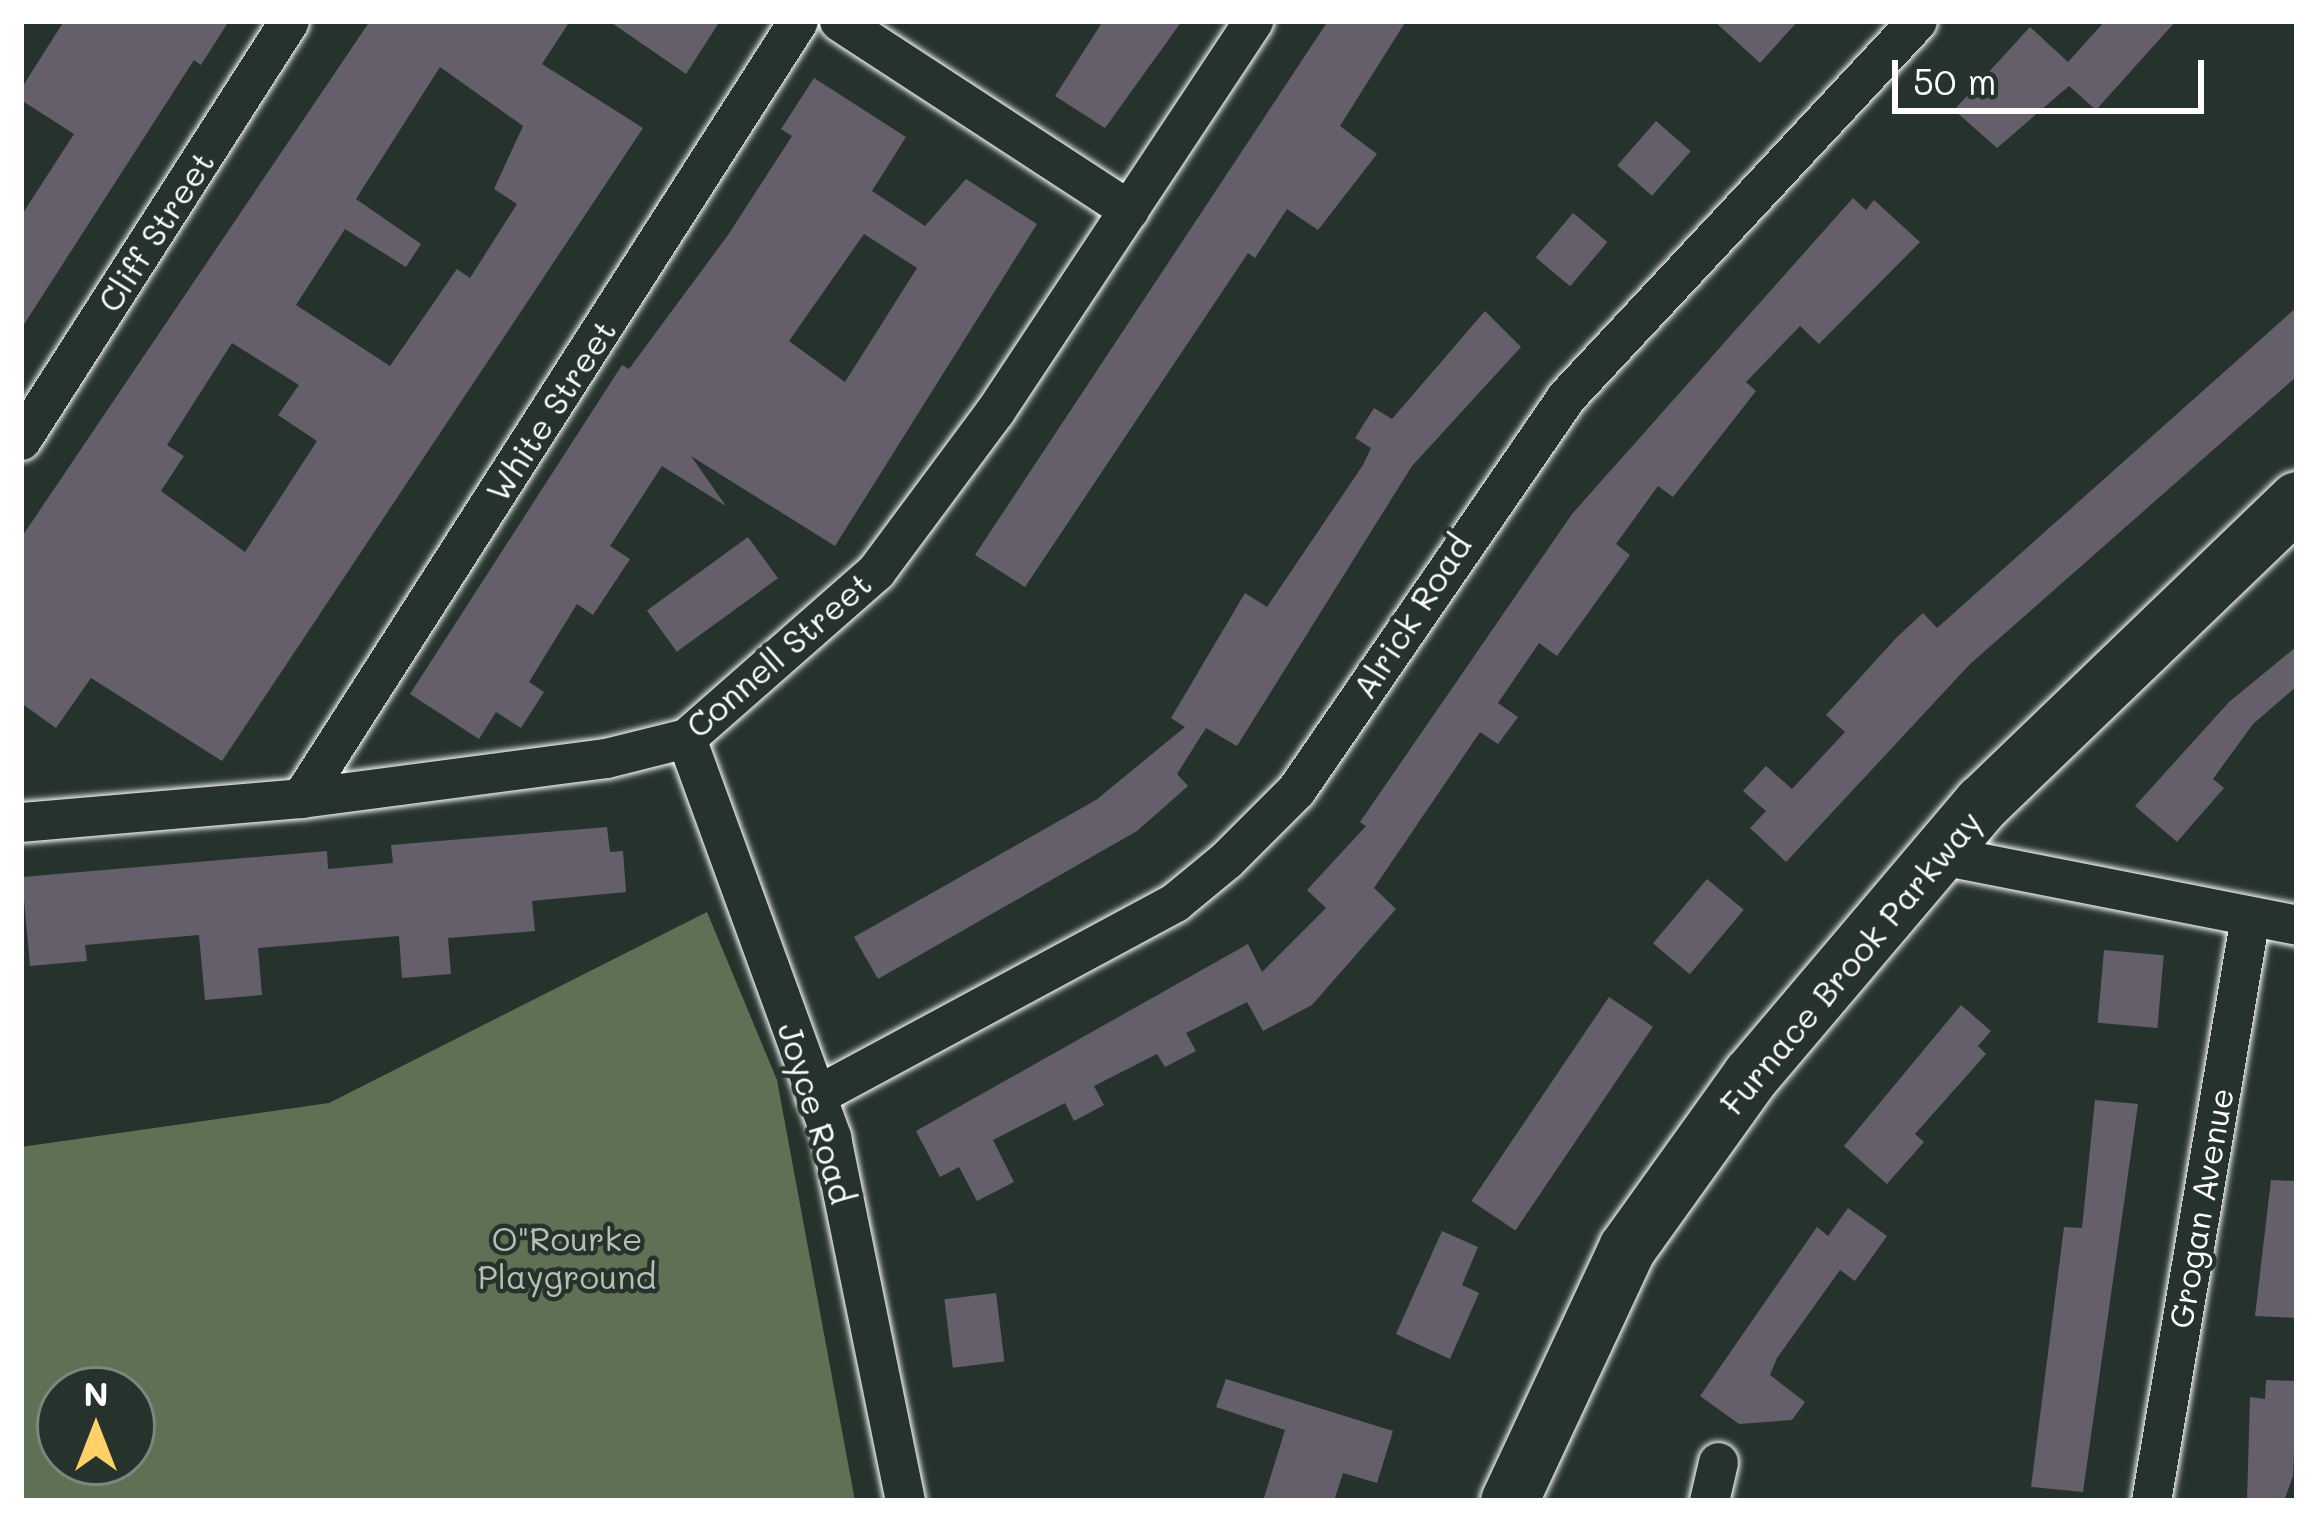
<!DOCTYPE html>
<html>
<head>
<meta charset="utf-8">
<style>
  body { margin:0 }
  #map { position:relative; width:2318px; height:1522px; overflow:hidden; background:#26332d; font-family:Mali,sans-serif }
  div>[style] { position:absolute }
  .green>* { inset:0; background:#5e7154 }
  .building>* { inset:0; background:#645f6a; transform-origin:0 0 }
  .roads { filter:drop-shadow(0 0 3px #fff) drop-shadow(0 0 3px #fff) }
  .street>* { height:39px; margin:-19.5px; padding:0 19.5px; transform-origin:19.5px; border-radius:19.5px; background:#26332d }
  .secondary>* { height:57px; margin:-28.5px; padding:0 28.5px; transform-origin:28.5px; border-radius:28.5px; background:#26332d }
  span { translate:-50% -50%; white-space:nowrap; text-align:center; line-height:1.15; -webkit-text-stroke:9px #26332d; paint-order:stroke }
  .street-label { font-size:33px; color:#fff }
  .park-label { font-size:33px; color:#b7bfb2 }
  .frame { position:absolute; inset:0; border:24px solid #fff; pointer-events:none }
  .north { position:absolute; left:36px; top:1366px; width:120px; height:120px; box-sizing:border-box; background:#26332d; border:3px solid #7d8581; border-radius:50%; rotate:0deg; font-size:33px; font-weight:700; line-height:48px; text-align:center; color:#fff }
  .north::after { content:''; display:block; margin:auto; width:42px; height:54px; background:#ffd166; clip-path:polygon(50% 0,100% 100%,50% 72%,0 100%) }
  .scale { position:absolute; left:1892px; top:60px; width:312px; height:54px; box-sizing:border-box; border:6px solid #fff; border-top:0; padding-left:15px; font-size:36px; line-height:42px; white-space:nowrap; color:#fff; -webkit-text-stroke:9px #26332d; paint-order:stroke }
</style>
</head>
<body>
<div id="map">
  <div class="green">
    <i style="clip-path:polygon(evenodd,707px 912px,777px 1080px,855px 1501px,21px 1501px,21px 1147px,329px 1103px,707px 912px,60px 1390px,132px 1390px,132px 1462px,60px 1462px,60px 1390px)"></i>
  </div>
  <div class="building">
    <i style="clip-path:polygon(64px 21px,229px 21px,201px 65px,194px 60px,21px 329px,21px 216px,74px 134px,21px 100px,21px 89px)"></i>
    <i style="clip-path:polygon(evenodd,370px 21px,570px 21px,542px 64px,643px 128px,222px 761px,91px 678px,56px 728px,21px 703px,21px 538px,370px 21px,440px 67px,523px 126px,494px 189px,517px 204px,470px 278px,457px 269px,390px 366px,296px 305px,345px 229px,406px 267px,421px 244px,356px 199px,440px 67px,370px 21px,232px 343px,299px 385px,278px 415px,317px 441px,245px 552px,161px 491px,184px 456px,167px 445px,232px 343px)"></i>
    <i style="clip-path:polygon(609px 21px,720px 21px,686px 74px)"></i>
    <i style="clip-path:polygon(1103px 21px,1182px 21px,1105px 128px,1055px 96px)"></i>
    <i style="clip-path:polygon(1328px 21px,1406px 21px,1340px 126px,1377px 154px,1318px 230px,1287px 209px,1255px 258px,1248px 253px,1025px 587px,975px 555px)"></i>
    <i style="clip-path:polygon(1714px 21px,1798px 21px,1760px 63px)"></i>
    <i style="clip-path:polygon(2105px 21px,2176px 21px,2096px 110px,2069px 86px,1997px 148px,1954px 110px,2030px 27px,2068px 62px)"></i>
    <i style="clip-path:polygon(evenodd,814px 78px,906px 137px,872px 191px,925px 226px,966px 179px,1037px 224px,835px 546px,691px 456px,726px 506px,662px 466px,610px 546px,630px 559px,593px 615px,577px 604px,529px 682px,544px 692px,521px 728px,496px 712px,479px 739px,410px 694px,622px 365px,629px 369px,728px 235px,792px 136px,781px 129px,814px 78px,864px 234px,917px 268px,845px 382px,789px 341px,864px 234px)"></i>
    <i style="left:1656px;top:121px;width:46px;height:59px;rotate:41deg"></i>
    <i style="clip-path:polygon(1853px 198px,1866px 210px,1874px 200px,1920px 242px,1819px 344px,1800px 326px,1746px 382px,1756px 391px,1673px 497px,1658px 486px,1616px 544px,1630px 555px,1557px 656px,1539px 643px,1498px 703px,1518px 717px,1498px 744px,1480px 732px,1374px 888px,1396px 909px,1312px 1005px,1263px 1031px,1247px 1002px,1186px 1033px,1196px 1051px,1165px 1067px,1157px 1054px,1094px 1086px,1104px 1105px,1074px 1121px,1065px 1103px,993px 1140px,1014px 1182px,977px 1201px,959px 1167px,940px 1177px,916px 1131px,1248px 944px,1262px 972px,1326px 908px,1307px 890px,1366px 826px,1360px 822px,1572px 514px)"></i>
    <i style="left:1573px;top:213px;width:45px;height:58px;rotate:40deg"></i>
    <i style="clip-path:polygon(2297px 307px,2297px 376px,1970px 664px,1786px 862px,1750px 828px,1766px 811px,1743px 791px,1766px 766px,1792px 789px,1845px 732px,1826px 715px,1897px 637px,1923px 613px,1937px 628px)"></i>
    <i style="clip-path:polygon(1485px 311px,1521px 347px,1412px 466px,1237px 746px,1206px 728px,1177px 774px,1188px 786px,1137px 831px,878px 979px,854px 937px,1096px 800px,1185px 727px,1171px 718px,1245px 593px,1267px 607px,1363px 465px,1371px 448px,1355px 438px,1374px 408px,1392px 419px)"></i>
    <i style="left:748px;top:537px;width:51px;height:125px;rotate:54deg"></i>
    <i style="clip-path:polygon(2296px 647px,2297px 686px,2253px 724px,2213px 779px,2224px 788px,2177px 842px,2135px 806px,2229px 702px)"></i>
    <i style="clip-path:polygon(607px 827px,610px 852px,623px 851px,626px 892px,532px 901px,535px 931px,448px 938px,451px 974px,402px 978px,399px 936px,258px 948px,262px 995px,205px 1000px,199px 935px,85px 945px,87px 961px,30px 966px,22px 877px,327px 851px,328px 869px,393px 863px,391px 845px)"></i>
    <i style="left:1707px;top:879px;width:48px;height:84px;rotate:40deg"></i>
    <i style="left:2104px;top:950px;width:60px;height:73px;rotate:5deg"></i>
    <i style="left:1609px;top:997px;width:53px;height:246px;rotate:34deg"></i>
    <i style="clip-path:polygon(1961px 1005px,1991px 1031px,1978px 1046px,1986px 1054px,1915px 1134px,1924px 1142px,1887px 1184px,1844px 1146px)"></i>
    <i style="clip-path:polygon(2095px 1100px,2138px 1104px,2083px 1492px,2031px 1487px,2064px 1227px,2082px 1228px)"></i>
    <i style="clip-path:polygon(2271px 1180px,2297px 1181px,2297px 1318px,2255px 1316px)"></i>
    <i style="clip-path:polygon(1848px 1208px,1887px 1236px,1855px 1281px,1840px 1270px,1777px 1358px,1770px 1375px,1805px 1402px,1792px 1420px,1739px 1424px,1700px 1396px,1817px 1227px,1828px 1236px)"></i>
    <i style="clip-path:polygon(1442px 1231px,1478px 1247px,1462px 1285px,1479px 1293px,1450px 1359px,1396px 1334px)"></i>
    <i style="left:996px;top:1293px;width:69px;height:52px;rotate:83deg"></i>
    <i style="clip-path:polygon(1226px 1379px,1393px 1431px,1377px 1483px,1343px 1473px,1334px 1501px,1263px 1501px,1285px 1430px,1216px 1407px)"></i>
    <i style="clip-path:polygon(2266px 1380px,2297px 1381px,2293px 1476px,2284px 1501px,2247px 1501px,2250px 1397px,2265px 1399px)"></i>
  </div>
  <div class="roads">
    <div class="street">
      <i style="left:839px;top:21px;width:346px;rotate:33.1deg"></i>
      <i style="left:21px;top:440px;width:497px;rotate:-57.4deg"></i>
      <i style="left:686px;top:738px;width:425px;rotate:70deg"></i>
      <i style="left:831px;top:1137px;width:371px;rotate:78.5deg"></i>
      <i style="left:301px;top:798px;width:922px;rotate:-57.4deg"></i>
      <i style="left:21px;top:822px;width:281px;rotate:-4.9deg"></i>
      <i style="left:301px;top:798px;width:308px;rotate:-7.5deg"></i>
      <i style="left:606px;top:758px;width:82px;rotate:-14deg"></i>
      <i style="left:686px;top:738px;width:253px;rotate:-41.3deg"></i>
      <i style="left:876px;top:571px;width:199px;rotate:-53.4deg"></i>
      <i style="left:995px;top:411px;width:468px;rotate:-56.5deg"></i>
      <i style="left:1936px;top:854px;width:368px;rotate:11.1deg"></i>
      <i style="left:815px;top:1096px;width:409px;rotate:-28.3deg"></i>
      <i style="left:1175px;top:902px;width:66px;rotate:-39.5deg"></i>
      <i style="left:1226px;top:860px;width:99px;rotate:-45deg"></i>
      <i style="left:1296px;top:790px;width:477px;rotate:-55.5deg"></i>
      <i style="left:1566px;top:397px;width:514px;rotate:-46.97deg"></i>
      <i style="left:1709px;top:1501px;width:40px;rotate:-77deg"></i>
      <i style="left:2151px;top:1501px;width:593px;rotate:-80.39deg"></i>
    </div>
    <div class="secondary">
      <i style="left:1509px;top:1501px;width:279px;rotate:-65deg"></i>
      <i style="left:1627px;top:1248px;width:213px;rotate:-54.4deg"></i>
      <i style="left:1751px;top:1075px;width:357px;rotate:-49.7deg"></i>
      <i style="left:1982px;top:803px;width:437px;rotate:-43.9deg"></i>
    </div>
  </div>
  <div class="street-label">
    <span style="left:155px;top:231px;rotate:-57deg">Cliff Street</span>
    <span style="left:550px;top:410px;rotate:-57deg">White Street</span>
    <span style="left:1411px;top:616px;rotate:-57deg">Alrick Road</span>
    <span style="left:778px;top:654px;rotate:-41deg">Connell Street</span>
    <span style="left:1850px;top:962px;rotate:-50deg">Furnace Brook Parkway</span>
    <span style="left:817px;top:1113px;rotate:73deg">Joyce Road</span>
    <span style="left:2200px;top:1208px;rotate:-80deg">Grogan Avenue</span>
  </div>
  <div class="park-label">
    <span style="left:567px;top:1257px">O"Rourke<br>Playground</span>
  </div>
  <div class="frame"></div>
  <div class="north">N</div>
  <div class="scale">50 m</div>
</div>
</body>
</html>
